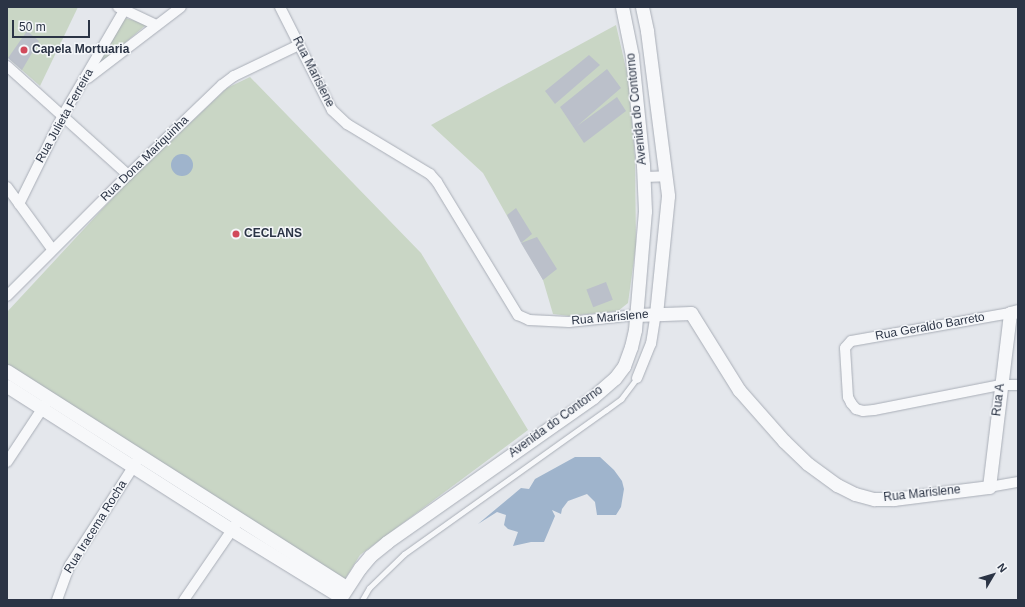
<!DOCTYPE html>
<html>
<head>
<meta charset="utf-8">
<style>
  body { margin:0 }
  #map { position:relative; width:1025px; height:607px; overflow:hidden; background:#e4e7ec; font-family:Helvetica,sans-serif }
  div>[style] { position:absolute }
  .green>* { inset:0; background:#c9d6c5 }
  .water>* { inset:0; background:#9fb4cc }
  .round { border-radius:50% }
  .building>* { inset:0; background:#bbc0ca; transform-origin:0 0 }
  .roads { filter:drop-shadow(0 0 1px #a9aeb7) drop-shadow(0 0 1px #a9aeb7) }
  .service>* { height:5px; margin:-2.5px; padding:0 2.5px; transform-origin:2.5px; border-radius:2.5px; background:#f7f8fa }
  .minor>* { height:10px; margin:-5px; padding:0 5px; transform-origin:5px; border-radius:5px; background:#f7f8fa }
  .tertiary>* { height:13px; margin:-6.5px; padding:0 6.5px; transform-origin:6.5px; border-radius:6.5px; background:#f7f8fa }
  .dots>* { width:11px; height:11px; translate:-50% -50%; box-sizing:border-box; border:2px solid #f4f6f9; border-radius:50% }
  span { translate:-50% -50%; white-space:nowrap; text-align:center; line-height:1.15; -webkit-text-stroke:3px #f4f6f9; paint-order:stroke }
  .poi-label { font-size:12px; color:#2b3445; font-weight:700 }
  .left { translate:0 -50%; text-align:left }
  .street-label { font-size:12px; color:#2b3445 }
  .frame { position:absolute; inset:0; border:8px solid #2b3445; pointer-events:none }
  .north { position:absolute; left:973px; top:555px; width:40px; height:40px; -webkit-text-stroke:3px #f4f6f9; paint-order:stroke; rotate:52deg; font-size:11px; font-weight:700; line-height:16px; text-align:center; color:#2b3445 }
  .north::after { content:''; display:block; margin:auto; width:14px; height:18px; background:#2b3445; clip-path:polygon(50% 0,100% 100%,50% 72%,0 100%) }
  .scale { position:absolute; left:12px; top:20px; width:78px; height:18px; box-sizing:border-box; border:2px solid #2b3445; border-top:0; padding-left:5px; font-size:12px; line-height:14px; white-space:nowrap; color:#2b3445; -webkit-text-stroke:3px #f4f6f9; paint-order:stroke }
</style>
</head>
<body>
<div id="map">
  <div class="green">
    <i style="clip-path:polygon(7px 7px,78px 7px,40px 86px,7px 57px)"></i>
    <i style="clip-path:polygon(125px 18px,147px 24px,98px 66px,95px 62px)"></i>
    <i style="clip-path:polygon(616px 25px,628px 77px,635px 157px,636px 245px,628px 303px,618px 311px,569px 316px,553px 314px,543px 280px,483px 173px,431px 125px)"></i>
    <i style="clip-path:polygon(250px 77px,421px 253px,528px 430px,360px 555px,342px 584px,7px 367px,7px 312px,122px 188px,227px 88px)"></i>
  </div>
  <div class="water">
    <i class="round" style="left:171px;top:154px;width:22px;height:22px"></i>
    <i style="clip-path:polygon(575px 457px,600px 457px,614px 470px,622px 481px,624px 489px,621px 507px,616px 515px,597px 515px,595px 502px,587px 494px,568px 501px,562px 509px,561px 514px,552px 510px,555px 516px,544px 542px,531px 542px,513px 546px,518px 532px,508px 529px,504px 525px,506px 515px,497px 512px,478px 524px,521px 488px,529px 489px,535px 479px)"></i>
  </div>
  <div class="building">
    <i style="clip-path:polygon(27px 31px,39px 41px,22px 70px,8px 58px)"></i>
    <i style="clip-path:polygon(589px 55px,600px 65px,555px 104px,545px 91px)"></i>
    <i style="clip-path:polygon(607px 69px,621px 88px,577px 126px,617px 97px,626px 111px,584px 143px,560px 107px)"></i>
    <i style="clip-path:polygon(516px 208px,532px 234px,521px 243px,537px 237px,557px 269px,543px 280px,521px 243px,507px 215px)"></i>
    <i style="left:606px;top:282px;width:19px;height:21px;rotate:69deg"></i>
  </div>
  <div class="roads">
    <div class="service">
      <i style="left:362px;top:600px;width:14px;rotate:-60deg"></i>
      <i style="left:369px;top:588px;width:49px;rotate:-44.2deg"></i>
      <i style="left:404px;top:554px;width:248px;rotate:-35.5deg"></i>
      <i style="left:606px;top:410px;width:19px;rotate:-36deg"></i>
      <i style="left:621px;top:399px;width:26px;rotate:-53deg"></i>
    </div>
    <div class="minor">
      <i style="left:118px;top:7px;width:42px;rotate:25.3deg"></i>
      <i style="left:280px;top:7px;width:115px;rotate:63.2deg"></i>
      <i style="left:332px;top:110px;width:21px;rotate:43deg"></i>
      <i style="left:347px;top:124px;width:97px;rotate:31.1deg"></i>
      <i style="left:430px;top:174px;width:11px;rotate:49deg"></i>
      <i style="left:437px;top:182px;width:156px;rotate:58.7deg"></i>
      <i style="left:518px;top:315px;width:12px;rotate:24deg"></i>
      <i style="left:529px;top:320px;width:40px;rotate:2.9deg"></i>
      <i style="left:569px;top:322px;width:67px;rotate:-6deg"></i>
      <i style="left:7px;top:66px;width:163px;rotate:42deg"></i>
      <i style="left:88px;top:78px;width:117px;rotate:-37.4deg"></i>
      <i style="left:644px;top:177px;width:23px;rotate:-2deg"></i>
      <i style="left:7px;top:187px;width:77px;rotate:54deg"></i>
      <i style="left:19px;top:204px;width:99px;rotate:-63.7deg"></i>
      <i style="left:63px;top:115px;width:125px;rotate:-59.7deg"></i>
      <i style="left:7px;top:296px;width:171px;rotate:-45deg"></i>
      <i style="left:128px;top:175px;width:130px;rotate:-43.8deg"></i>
      <i style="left:222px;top:85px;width:15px;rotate:-37deg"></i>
      <i style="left:234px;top:76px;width:72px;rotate:-25.5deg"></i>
      <i style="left:1010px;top:313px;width:161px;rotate:170deg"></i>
      <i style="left:851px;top:341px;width:9px;rotate:131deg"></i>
      <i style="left:845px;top:348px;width:49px;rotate:86.5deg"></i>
      <i style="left:848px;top:397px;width:7px;rotate:63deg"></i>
      <i style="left:851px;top:403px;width:8px;rotate:50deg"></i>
      <i style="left:856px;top:409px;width:7px;rotate:16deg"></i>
      <i style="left:863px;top:411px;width:11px;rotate:-5deg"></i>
      <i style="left:874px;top:410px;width:128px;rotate:-11.2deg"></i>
      <i style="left:1000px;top:385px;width:18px"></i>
      <i style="left:637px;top:378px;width:37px;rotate:-68deg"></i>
      <i style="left:651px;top:344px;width:30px;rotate:-81deg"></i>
      <i style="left:7px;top:462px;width:71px;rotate:-56.5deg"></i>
      <i style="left:989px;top:487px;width:29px;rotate:-10deg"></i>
      <i style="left:57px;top:600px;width:37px;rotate:-70deg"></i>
      <i style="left:70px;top:565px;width:124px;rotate:-57.2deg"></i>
      <i style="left:184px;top:600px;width:92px;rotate:-55.6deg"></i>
    </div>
    <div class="tertiary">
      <i style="left:642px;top:7px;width:25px;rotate:78deg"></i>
      <i style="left:647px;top:31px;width:166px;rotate:82.7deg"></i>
      <i style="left:668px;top:196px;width:119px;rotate:95.8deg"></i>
      <i style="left:636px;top:315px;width:55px;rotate:-2.1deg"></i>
      <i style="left:691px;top:313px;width:91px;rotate:58.1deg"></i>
      <i style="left:739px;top:390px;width:68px;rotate:48.6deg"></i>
      <i style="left:784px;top:441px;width:33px;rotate:44deg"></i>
      <i style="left:808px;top:464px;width:36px;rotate:36deg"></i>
      <i style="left:837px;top:485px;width:20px;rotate:27deg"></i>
      <i style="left:855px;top:494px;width:20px;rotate:15deg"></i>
      <i style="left:874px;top:499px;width:20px"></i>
      <i style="left:894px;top:499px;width:96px;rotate:-7.2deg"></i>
      <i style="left:989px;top:487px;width:175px;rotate:-83.1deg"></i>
      <i style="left:1010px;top:313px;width:8px;rotate:-14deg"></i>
      <i style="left:7px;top:371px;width:402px;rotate:32.5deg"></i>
      <i style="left:7px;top:386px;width:267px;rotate:32.6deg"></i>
      <i style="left:232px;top:530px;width:128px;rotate:31.6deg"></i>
      <i style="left:341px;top:597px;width:35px;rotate:-57deg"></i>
      <i style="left:360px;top:568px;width:16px;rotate:-50deg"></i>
      <i style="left:370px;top:556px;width:22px;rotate:-39deg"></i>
      <i style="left:387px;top:542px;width:252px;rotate:-35.1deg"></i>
      <i style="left:593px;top:397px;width:29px;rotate:-41deg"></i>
      <i style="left:615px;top:378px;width:15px;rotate:-53deg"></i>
      <i style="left:624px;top:366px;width:20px;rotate:-70deg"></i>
      <i style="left:631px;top:347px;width:17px;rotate:-77deg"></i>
      <i style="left:635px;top:330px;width:119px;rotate:-85.2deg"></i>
      <i style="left:645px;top:211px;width:46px;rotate:-92.5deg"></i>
      <i style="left:643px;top:165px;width:110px;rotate:-95.8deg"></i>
      <i style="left:632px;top:56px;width:50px;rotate:-101.5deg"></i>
    </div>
  </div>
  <div class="dots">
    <i style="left:24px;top:50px;background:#d1495b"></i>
    <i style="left:236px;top:234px;background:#d1495b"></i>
  </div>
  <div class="poi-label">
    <span class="left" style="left:32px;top:50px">Capela Mortuaria</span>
    <span class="left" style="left:244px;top:234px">CECLANS</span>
  </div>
  <div class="street-label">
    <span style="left:313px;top:72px;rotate:63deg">Rua Marislene</span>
    <span style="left:637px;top:109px;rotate:-96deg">Avenida do Contorno</span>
    <span style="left:65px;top:116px;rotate:-61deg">Rua Julieta Ferreira</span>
    <span style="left:145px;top:159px;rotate:-44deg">Rua Dona Mariquinha</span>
    <span style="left:610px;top:318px;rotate:-5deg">Rua Marislene</span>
    <span style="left:930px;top:327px;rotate:-10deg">Rua Geraldo Barreto</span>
    <span style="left:999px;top:400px;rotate:-83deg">Rua A</span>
    <span style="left:556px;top:422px;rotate:-36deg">Avenida do Contorno</span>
    <span style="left:922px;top:494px;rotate:-6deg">Rua Marislene</span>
    <span style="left:96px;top:527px;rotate:-58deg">Rua Iracema Rocha</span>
  </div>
  <div class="frame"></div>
  <div class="north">N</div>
  <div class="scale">50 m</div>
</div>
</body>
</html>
